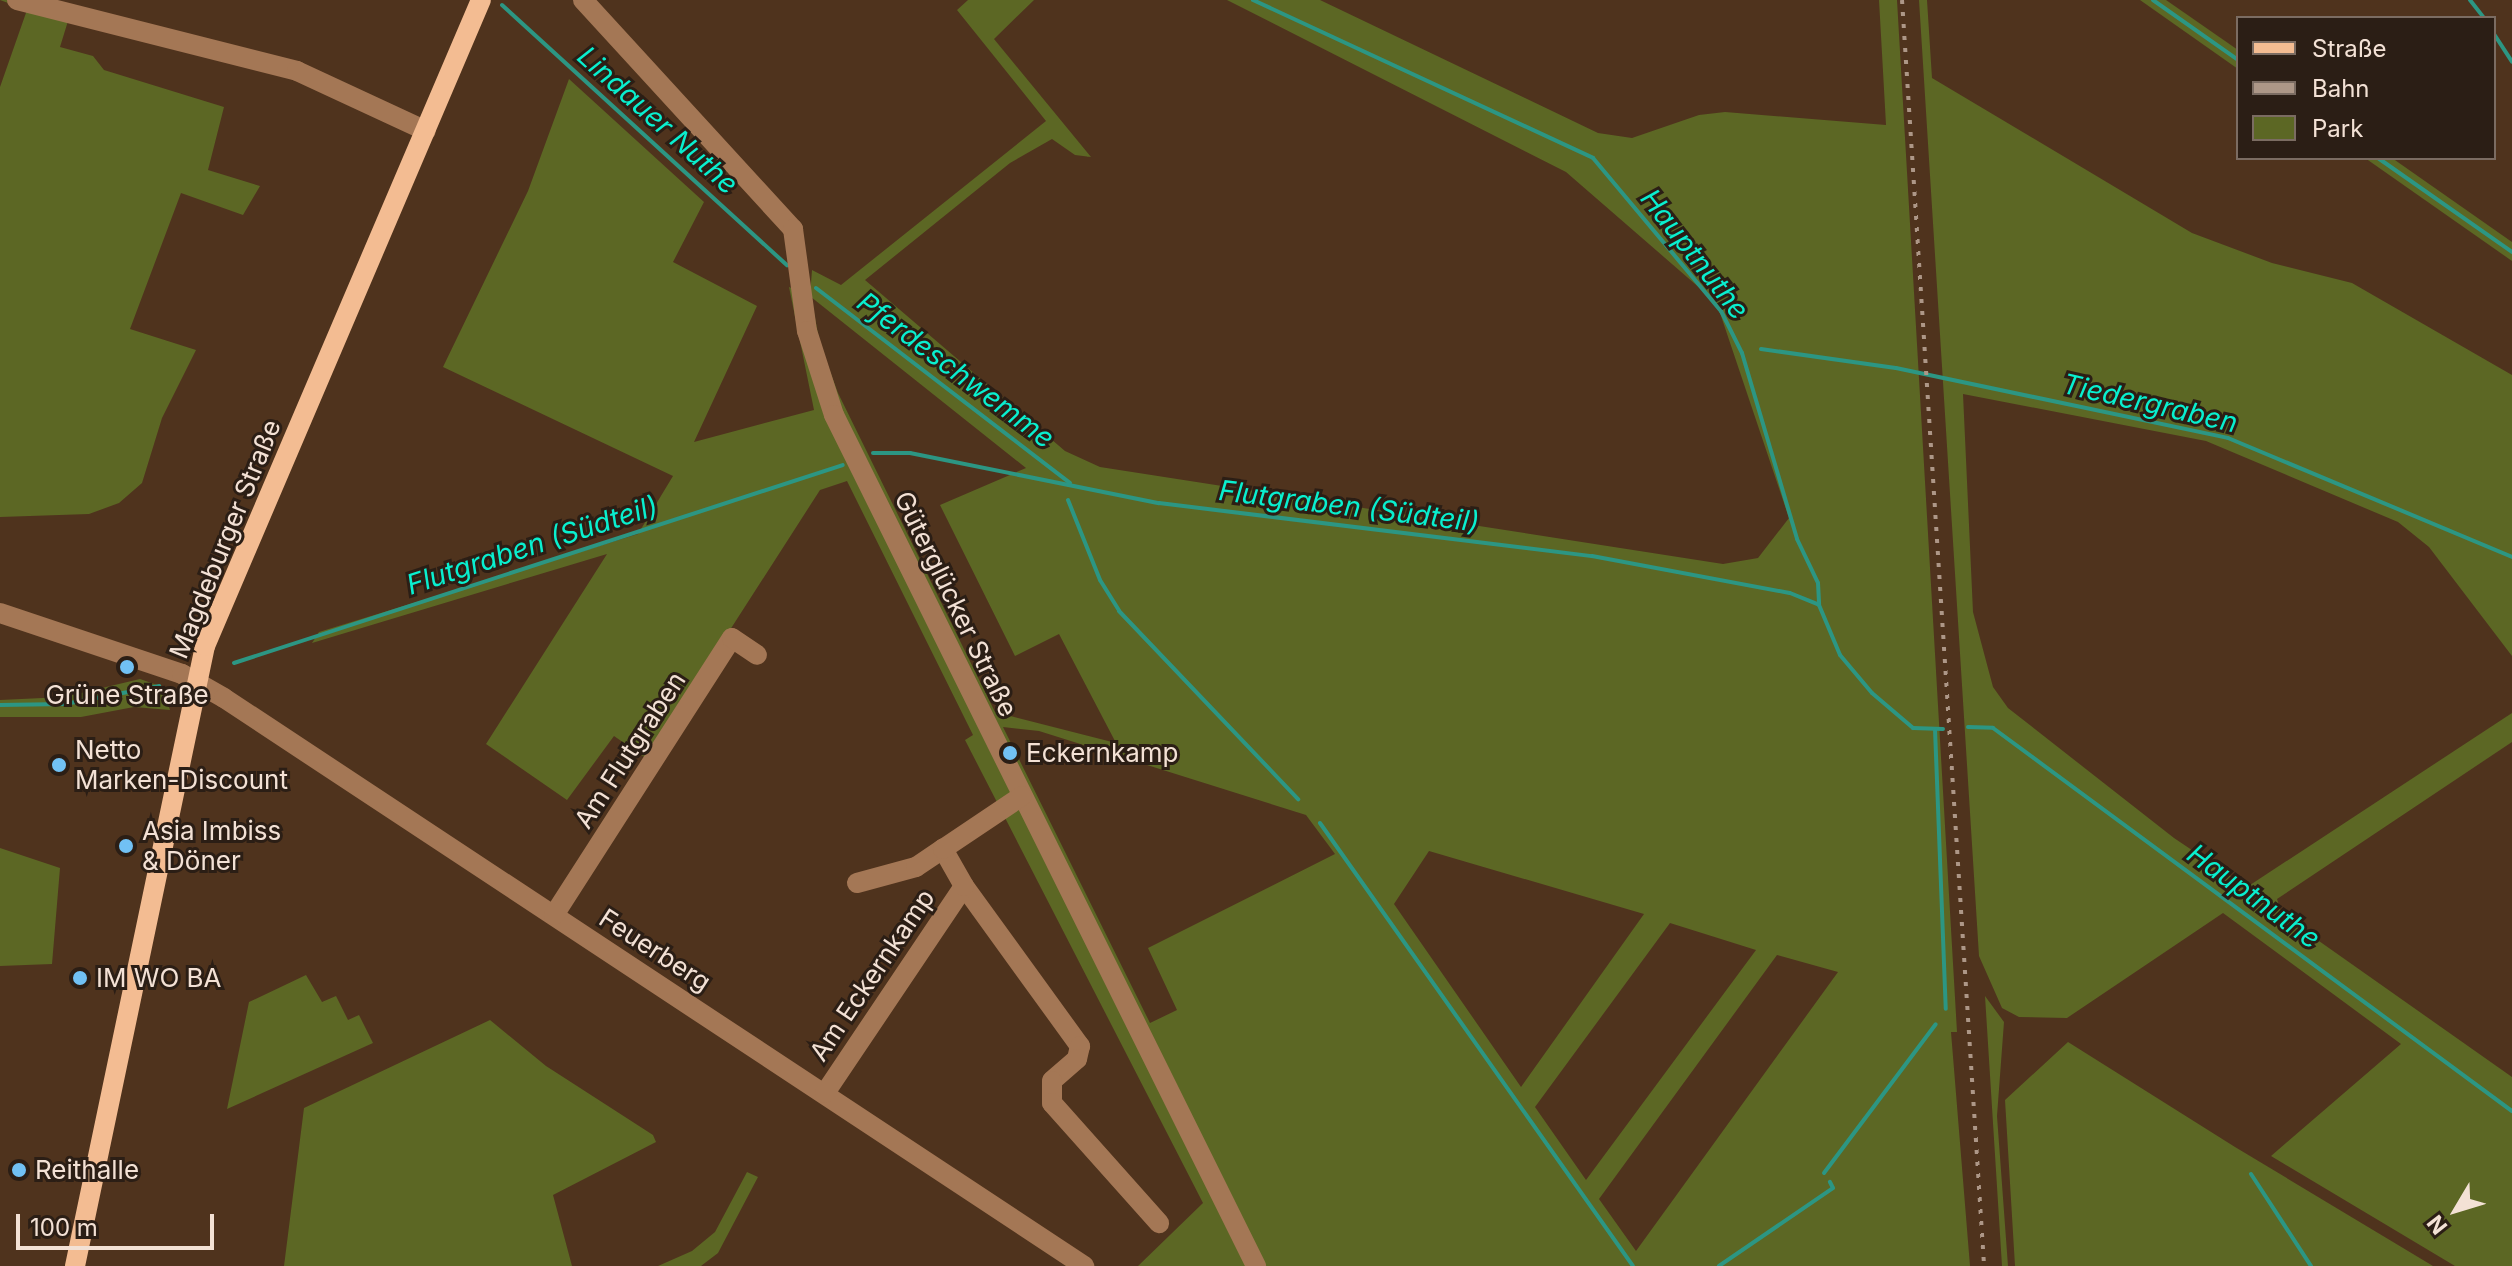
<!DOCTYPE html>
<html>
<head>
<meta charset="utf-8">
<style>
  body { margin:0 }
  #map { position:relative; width:2512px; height:1266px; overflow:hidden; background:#4f331d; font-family:Inter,sans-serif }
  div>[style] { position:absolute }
  .green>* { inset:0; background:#5c6724 }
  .stream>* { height:4px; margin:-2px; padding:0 2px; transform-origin:2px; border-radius:2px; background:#2c9683 }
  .minor>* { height:20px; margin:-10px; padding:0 10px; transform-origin:10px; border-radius:10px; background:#a47755 }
  .major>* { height:20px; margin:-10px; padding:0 10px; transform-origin:10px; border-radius:10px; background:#f3bc92 }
  .rail>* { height:4px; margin-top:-2px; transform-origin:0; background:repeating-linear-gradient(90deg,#ad9787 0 4px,transparent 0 12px) }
  .dots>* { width:22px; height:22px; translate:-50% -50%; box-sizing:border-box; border:4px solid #2b1e15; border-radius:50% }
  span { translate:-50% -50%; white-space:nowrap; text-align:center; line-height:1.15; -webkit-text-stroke:6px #2b1e15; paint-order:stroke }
  .street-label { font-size:26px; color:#f3e1d5 }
  .poi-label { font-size:26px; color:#f3e1d5 }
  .left { translate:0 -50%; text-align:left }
  .water-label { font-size:28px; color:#09efcf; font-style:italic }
  .legend { position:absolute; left:2236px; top:16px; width:260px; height:144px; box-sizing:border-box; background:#2b1e15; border:2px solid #7b6c62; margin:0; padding:10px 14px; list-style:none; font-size:24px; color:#f3e1d5 }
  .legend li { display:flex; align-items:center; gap:16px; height:40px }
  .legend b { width:40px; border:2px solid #7b6c62 }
  .north { position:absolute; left:2416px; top:1170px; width:80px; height:80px; -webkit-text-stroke:6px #2b1e15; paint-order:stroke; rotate:232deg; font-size:22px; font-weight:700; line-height:32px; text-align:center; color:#f3e1d5 }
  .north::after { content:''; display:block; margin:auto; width:28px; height:36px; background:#f3e1d5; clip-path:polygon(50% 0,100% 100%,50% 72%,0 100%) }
  .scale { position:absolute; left:16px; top:1214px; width:198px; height:36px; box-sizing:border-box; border:4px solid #f3e1d5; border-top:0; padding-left:10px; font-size:24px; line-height:28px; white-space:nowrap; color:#f3e1d5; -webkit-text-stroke:6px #2b1e15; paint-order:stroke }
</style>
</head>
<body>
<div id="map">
  <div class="green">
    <i style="clip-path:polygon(0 0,35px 0,68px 21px,60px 47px,93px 56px,104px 70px,224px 107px,208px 170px,260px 186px,243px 215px,181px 193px,130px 329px,196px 350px,162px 418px,142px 483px,119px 503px,89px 514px,0 517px,0 87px,27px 10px)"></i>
    <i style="clip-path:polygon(evenodd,968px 0,1034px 0,994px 39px,1091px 157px,1075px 155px,1052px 139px,1010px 163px,865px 280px,1065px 451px,1100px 467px,1723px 564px,1758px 558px,1789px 518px,1720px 313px,1710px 297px,1566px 172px,1227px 0,1320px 0,1598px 133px,1632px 138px,1699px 115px,1725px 112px,1886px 125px,1879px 0,1897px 0,1957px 1032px,1951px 1032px,1970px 1266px,1138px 1266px,1203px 1203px,965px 740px,973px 735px,847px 481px,820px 490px,647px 759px,614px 736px,567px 800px,486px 744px,607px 554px,312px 643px,319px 632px,638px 534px,673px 476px,443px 367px,528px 191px,569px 79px,704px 202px,673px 262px,757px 306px,694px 442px,814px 410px,789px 287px,810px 296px,812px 270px,841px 285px,1046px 121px,957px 10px,968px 0,811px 297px,1026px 468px,940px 505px,1015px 656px,1059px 634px,1116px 743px,995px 712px,838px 393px,820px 344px,811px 297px,968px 0,1003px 727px,1039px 731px,1306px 815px,1335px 854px,1148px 948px,1177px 1010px,1150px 1023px,1003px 727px,968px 0,1429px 851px,1644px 914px,1521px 1087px,1394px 904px,1429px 851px,968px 0,1670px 923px,1756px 950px,1586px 1180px,1535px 1107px,1670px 923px,968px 0,1777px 955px,1838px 972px,1636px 1251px,1599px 1199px,1777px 955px)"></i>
    <i style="clip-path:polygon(1919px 0,1927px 0,1932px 78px,2192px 233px,2272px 263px,2352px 283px,2512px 375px,2512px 656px,2429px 547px,2398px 522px,2206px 441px,1963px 394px,1973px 612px,1993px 687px,2008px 708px,2174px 838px,2247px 887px,2512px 713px,2512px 742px,2277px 899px,2282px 915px,2512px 1077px,2512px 1266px,2455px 1266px,2271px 1156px,2401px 1044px,2223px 913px,2067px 1018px,2019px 1017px,2002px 1008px,1979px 956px)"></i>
    <i style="clip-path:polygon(2140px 0,2166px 0,2238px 50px,2238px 69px)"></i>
    <i style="clip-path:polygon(2365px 158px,2392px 158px,2512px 242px,2512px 261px)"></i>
    <i style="clip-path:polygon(140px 679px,163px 687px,170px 710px,134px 707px,81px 717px,0 717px,0 700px,64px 697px)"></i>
    <i style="clip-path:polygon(0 848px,60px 868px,52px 964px,0 966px)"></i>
    <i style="clip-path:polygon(306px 975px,322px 1002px,336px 996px,348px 1020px,359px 1015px,373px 1043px,227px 1109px,249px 1002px)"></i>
    <i style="clip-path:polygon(1985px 996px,2004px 1022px,1997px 1116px,2008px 1266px,2002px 1266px)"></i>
    <i style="clip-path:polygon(490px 1020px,546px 1066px,653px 1135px,656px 1142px,553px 1195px,572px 1266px,284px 1266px,304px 1108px)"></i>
    <i style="clip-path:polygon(2068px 1042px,2235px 1147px,2433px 1266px,2015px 1266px,2005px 1100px)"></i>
    <i style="clip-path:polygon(747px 1172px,758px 1177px,718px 1253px,701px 1266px,658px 1266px,692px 1251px,715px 1232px)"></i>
  </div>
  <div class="stream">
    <i style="left:1253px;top:0;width:375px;rotate:24.9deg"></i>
    <i style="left:1593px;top:158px;width:199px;rotate:50.1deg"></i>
    <i style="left:1721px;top:311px;width:47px;rotate:63.4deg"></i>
    <i style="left:1742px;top:353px;width:194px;rotate:73.5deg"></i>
    <i style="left:1797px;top:539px;width:49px;rotate:64.5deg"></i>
    <i style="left:1818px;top:583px;width:22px;rotate:87deg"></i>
    <i style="left:1819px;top:605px;width:54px;rotate:67.2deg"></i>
    <i style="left:1840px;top:655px;width:50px;rotate:49.9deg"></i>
    <i style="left:1872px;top:693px;width:54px;rotate:40.5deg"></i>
    <i style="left:1913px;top:728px;width:30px;rotate:2deg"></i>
    <i style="left:2153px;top:0;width:104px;rotate:35.2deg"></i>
    <i style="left:2470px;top:0;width:23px;rotate:52deg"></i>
    <i style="left:502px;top:5px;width:386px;rotate:42.4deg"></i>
    <i style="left:2494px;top:34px;width:33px;rotate:57deg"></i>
    <i style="left:2378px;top:158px;width:164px;rotate:35deg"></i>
    <i style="left:816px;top:288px;width:320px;rotate:37.5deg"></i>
    <i style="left:1761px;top:349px;width:136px;rotate:8deg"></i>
    <i style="left:1896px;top:368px;width:339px;rotate:11.9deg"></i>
    <i style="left:2228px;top:438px;width:308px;rotate:22.7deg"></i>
    <i style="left:873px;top:453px;width:37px"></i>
    <i style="left:910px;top:453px;width:254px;rotate:11.4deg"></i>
    <i style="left:1159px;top:503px;width:436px;rotate:7deg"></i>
    <i style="left:1592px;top:556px;width:201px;rotate:10.6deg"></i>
    <i style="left:1790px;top:593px;width:31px;rotate:22deg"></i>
    <i style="left:1068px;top:500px;width:86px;rotate:68.2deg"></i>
    <i style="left:1100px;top:580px;width:36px;rotate:58deg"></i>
    <i style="left:1119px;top:611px;width:260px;rotate:46.4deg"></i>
    <i style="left:234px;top:663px;width:640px;rotate:-18.01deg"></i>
    <i style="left:0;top:705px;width:65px;rotate:-0.9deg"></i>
    <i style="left:65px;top:704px;width:96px;rotate:-10.8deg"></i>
    <i style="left:1968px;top:727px;width:25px;rotate:2deg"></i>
    <i style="left:1993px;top:728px;width:645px;rotate:36.43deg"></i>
    <i style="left:1935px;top:729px;width:280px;rotate:87.8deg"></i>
    <i style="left:1320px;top:823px;width:542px;rotate:54.76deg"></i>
    <i style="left:1824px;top:1173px;width:186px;rotate:-53.1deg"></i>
    <i style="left:2251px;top:1174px;width:110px;rotate:56.9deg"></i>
    <i style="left:1719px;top:1266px;width:138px;rotate:-34.4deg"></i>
    <i style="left:1833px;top:1188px;width:7px;rotate:-117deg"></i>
  </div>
  <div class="minor">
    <i style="left:17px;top:0;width:289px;rotate:14.2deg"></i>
    <i style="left:297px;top:71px;width:142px;rotate:24.9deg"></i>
    <i style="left:583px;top:0;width:311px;rotate:47.5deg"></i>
    <i style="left:793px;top:229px;width:103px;rotate:82.2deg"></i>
    <i style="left:807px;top:331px;width:88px;rotate:72.2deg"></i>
    <i style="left:834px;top:415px;width:950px;rotate:63.62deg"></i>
    <i style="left:0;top:613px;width:192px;rotate:18.5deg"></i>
    <i style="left:182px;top:674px;width:48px;rotate:29.7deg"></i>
    <i style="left:224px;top:698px;width:1031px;rotate:33.44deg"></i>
    <i style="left:857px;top:883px;width:61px;rotate:-15.2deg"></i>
    <i style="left:916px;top:867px;width:32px;rotate:-34deg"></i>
    <i style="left:964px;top:886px;width:198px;rotate:54.1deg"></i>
    <i style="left:1080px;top:1046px;width:13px;rotate:103deg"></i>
    <i style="left:1077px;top:1059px;width:33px;rotate:139deg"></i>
    <i style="left:1052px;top:1081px;width:22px;rotate:90deg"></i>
    <i style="left:1052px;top:1103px;width:161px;rotate:48.3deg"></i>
    <i style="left:554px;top:915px;width:329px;rotate:-57.3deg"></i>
    <i style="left:732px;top:638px;width:30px;rotate:34deg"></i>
    <i style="left:825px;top:1093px;width:249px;rotate:-56.1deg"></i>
    <i style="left:964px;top:886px;width:43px;rotate:-119.6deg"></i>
    <i style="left:943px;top:849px;width:95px;rotate:-33.9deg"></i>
  </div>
  <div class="major">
    <i style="left:75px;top:1266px;width:633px;rotate:-78.16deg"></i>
    <i style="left:205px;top:646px;width:702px;rotate:-66.87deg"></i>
  </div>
  <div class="rail">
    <i style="left:1902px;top:0;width:1269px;rotate:86.29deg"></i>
  </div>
  <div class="dots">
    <i style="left:127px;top:667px;background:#71c1f4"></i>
    <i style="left:1010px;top:753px;background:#71c1f4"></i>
    <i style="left:59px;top:765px;background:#71c1f4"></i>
    <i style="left:126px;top:846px;background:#71c1f4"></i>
    <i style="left:80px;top:978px;background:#71c1f4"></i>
    <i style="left:19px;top:1170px;background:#71c1f4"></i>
  </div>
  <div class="street-label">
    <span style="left:225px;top:539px;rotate:-68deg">Magdeburger Straße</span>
    <span style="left:956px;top:604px;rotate:64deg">Güterglücker Straße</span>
    <span style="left:630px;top:750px;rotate:-57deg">Am Flutgraben</span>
    <span style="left:655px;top:950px;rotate:33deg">Feuerberg</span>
    <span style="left:872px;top:975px;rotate:-56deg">Am Eckernkamp</span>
  </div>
  <div class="poi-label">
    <span style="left:127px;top:695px">Grüne Straße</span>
    <span class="left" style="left:75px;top:765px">Netto<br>Marken-Discount</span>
    <span class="left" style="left:1026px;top:753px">Eckernkamp</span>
    <span class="left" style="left:142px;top:846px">Asia Imbiss<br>&amp; Döner</span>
    <span class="left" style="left:96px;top:978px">IM WO BA</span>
    <span class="left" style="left:35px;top:1170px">Reithalle</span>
  </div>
  <div class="water-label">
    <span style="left:658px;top:120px;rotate:42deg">Lindauer Nuthe</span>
    <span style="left:1695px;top:254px;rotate:52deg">Hauptnuthe</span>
    <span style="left:956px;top:370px;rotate:37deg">Pferdeschwemme</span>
    <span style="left:2150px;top:403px;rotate:13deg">Tiedergraben</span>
    <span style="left:1349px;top:506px;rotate:7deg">Flutgraben (Südteil)</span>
    <span style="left:532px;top:545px;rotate:-18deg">Flutgraben (Südteil)</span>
    <span style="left:2254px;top:896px;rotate:36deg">Hauptnuthe</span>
  </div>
  <ul class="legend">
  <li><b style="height:10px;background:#f3bc92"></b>Straße</li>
  <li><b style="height:10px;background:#ad9787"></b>Bahn</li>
  <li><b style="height:22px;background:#5c6724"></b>Park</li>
  </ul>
  <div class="north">N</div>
  <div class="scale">100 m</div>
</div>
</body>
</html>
